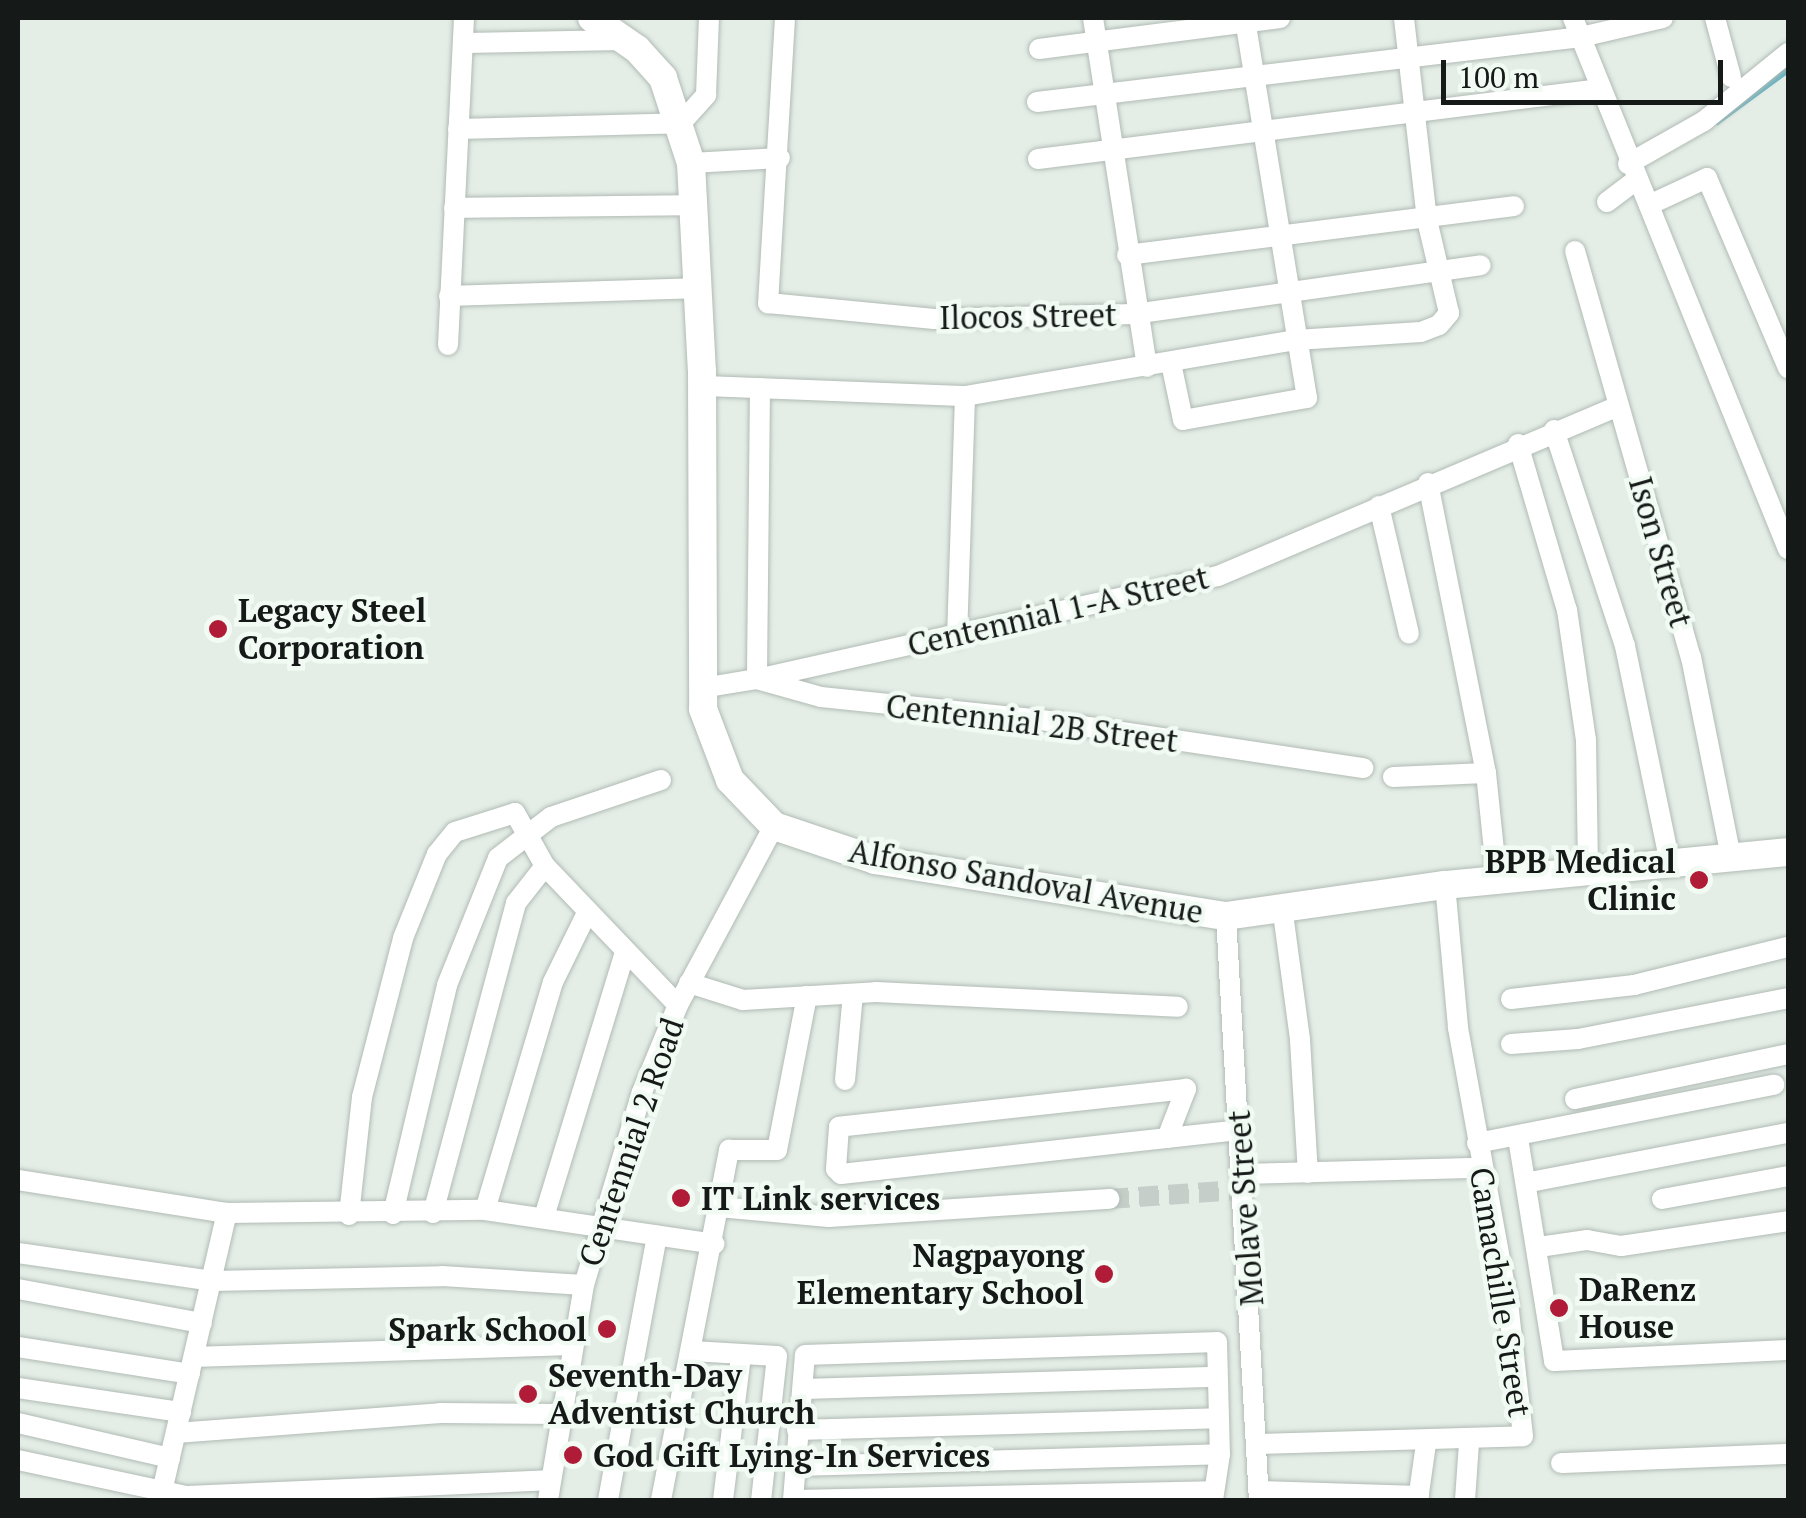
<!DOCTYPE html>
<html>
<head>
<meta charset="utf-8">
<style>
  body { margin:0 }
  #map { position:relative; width:1806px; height:1518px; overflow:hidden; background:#e4eee7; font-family:"PT Serif",serif }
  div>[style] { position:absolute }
  .stream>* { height:6px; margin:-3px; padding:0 3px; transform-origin:3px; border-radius:3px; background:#6bb3c2 }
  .minor-tunnel>* { height:20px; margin-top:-10px; transform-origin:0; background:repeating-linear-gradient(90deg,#c5cec8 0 20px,transparent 0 30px) }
  .roads { filter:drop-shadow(0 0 2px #b1bbb4) drop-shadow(0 0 2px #b1bbb4) }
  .minor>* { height:20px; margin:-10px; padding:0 10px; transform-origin:10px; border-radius:10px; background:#fff }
  .secondary>* { height:28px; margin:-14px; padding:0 14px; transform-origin:14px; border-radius:14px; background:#fff }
  .dots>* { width:28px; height:28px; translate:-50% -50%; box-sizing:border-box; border:5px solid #f1fbf4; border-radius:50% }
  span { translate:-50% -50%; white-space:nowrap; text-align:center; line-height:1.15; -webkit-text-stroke:9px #f1fbf4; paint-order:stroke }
  .street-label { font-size:32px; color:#151917 }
  .poi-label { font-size:32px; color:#151917; font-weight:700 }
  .left { translate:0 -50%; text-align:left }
  .right { translate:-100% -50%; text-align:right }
  .frame { position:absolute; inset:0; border:20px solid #151917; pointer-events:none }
  .scale { position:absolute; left:1441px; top:60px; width:282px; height:45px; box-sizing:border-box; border:5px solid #151917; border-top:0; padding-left:12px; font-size:30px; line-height:35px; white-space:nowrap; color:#151917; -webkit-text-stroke:8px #f1fbf4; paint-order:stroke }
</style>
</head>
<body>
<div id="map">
  <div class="stream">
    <i style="left:1717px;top:122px;width:88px;rotate:-36.2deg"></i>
  </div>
  <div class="minor-tunnel">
    <i style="left:1109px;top:1199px;width:129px;rotate:-4deg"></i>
  </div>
  <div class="roads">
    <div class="minor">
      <i style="left:785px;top:18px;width:286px;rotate:93.4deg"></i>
      <i style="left:768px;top:303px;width:167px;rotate:5.5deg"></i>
      <i style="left:934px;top:319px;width:200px;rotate:-1.4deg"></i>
      <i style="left:1134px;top:314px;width:350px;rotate:-8deg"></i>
      <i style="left:1093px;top:18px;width:353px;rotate:81.2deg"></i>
      <i style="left:1573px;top:18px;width:573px;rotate:67.96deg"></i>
      <i style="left:1715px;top:18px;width:61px;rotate:74.8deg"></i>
      <i style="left:463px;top:43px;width:162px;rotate:-1.1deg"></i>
      <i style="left:1039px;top:49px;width:243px;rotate:-7.3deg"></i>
      <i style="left:1037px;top:102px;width:548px;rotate:-6.81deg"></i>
      <i style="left:1581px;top:37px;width:84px;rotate:-13deg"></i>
      <i style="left:458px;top:129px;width:223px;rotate:-1.5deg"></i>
      <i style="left:681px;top:123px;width:38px;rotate:-48deg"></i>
      <i style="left:706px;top:95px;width:77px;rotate:-87.8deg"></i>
      <i style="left:1038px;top:159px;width:567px;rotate:-7.09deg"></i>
      <i style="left:691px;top:163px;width:89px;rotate:-3.2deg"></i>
      <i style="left:1628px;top:164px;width:87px;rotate:-29.5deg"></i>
      <i style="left:1704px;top:121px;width:108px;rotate:-39deg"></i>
      <i style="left:1607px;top:202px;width:36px;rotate:-37deg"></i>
      <i style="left:1649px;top:205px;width:64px;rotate:-25deg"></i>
      <i style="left:1707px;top:178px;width:207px;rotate:66.9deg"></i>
      <i style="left:454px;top:208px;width:242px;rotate:-0.7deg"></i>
      <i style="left:1575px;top:251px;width:422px;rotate:74.1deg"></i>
      <i style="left:1691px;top:657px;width:204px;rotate:78.7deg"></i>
      <i style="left:1127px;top:255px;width:390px;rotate:-7.2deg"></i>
      <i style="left:449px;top:296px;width:251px;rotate:-1.8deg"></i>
      <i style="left:448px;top:345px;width:327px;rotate:-87.2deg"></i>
      <i style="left:1171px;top:363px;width:58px;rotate:78.1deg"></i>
      <i style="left:1183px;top:420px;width:126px;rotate:-10.1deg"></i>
      <i style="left:1307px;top:398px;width:385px;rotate:-99.3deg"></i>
      <i style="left:702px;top:386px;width:263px;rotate:2.2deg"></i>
      <i style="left:965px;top:396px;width:336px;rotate:-9.6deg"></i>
      <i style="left:1296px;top:340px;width:125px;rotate:-3.7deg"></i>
      <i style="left:1421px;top:332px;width:19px;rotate:-21deg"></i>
      <i style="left:1439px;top:325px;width:16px;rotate:-50deg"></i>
      <i style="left:1449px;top:313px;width:96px;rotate:-103.3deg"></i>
      <i style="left:1427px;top:220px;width:203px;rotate:-96.5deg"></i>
      <i style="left:760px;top:388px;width:291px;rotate:90.6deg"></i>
      <i style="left:757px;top:679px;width:472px;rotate:-12.6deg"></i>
      <i style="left:1218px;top:576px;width:435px;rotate:-23deg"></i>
      <i style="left:1554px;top:430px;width:227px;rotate:71.8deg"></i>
      <i style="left:1625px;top:646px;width:222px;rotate:78.3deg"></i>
      <i style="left:1518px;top:444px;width:173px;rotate:73.6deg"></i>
      <i style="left:1567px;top:610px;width:131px;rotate:81.7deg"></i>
      <i style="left:1586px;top:740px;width:131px;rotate:89.1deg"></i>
      <i style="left:1428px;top:483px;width:296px;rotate:78.7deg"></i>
      <i style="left:1486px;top:773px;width:108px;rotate:84.1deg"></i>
      <i style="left:1379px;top:506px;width:131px;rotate:76.8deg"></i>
      <i style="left:957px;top:638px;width:242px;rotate:-88.1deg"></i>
      <i style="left:702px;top:688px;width:56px;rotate:-9.3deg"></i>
      <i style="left:757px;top:679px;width:66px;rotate:15.7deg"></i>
      <i style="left:821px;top:697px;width:215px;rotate:5.9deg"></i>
      <i style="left:1035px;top:719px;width:332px;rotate:8.5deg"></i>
      <i style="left:1393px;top:777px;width:93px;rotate:-2.5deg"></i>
      <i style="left:1282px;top:906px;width:135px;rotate:82.3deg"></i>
      <i style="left:1300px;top:1040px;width:133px;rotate:86.6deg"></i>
      <i style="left:1226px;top:916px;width:585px;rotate:86.77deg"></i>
      <i style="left:689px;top:983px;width:57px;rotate:17.5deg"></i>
      <i style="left:743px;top:1000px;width:133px;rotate:-3.4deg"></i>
      <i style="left:876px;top:992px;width:302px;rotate:2.8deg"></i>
      <i style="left:1511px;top:999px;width:124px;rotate:-6.5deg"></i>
      <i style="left:1634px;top:985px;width:159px;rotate:-13.9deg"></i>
      <i style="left:1511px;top:1044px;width:67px;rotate:-4.3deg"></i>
      <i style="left:1578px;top:1039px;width:214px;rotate:-11deg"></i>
      <i style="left:845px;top:1080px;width:86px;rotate:-84.7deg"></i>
      <i style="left:1575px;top:1099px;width:218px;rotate:-11.9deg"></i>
      <i style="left:1167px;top:1138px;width:53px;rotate:-68.8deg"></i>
      <i style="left:1186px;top:1089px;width:349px;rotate:173.8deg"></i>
      <i style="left:839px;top:1127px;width:42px;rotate:94.1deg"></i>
      <i style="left:836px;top:1169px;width:7px;rotate:45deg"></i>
      <i style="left:841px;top:1174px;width:402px;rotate:-6.3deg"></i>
      <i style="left:1518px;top:1138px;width:226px;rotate:80.8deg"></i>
      <i style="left:1554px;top:1361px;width:234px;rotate:-2.7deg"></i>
      <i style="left:1477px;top:1143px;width:303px;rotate:-11.1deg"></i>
      <i style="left:1243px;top:1174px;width:236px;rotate:-1.5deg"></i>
      <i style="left:18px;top:1180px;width:212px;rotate:9deg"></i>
      <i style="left:227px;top:1213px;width:258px;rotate:-0.7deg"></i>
      <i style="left:485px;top:1210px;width:232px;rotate:8.4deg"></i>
      <i style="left:1530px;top:1182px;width:263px;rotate:-10.8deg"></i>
      <i style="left:1662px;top:1199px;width:128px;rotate:-10.3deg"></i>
      <i style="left:719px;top:1207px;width:110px;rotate:5.2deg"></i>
      <i style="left:829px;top:1217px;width:281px;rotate:-3.7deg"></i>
      <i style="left:485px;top:1210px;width:238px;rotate:-73.4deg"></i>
      <i style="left:553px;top:982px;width:77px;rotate:-63.8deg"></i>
      <i style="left:433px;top:1213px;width:321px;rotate:-75deg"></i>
      <i style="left:516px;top:903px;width:47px;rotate:-51.9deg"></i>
      <i style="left:393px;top:1214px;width:235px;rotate:-76.7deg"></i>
      <i style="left:447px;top:985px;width:137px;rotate:-68.1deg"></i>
      <i style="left:498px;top:858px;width:67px;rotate:-37.7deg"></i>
      <i style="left:551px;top:817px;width:116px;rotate:-18.6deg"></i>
      <i style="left:349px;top:1215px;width:119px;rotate:-83.7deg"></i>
      <i style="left:362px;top:1097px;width:164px;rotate:-75.5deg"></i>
      <i style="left:403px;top:938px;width:91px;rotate:-68deg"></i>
      <i style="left:437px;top:854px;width:28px;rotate:-51deg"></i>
      <i style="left:455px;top:832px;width:63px;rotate:-17.6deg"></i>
      <i style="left:515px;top:813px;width:61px;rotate:60.5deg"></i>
      <i style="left:545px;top:866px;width:192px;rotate:46.3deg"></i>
      <i style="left:544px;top:1217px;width:274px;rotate:-73deg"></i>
      <i style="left:1539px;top:1247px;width:49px;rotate:-8.3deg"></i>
      <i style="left:1587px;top:1240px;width:35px;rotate:10deg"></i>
      <i style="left:1621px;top:1246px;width:169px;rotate:-8.5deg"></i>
      <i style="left:18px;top:1253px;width:196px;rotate:8.2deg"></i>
      <i style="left:212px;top:1281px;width:230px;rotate:-1.2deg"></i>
      <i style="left:442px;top:1276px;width:142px;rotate:3.6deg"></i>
      <i style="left:18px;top:1289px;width:187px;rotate:10.5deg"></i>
      <i style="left:18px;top:1347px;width:174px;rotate:8.9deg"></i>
      <i style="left:692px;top:1351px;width:85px;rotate:3.4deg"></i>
      <i style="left:777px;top:1356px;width:145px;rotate:96.3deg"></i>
      <i style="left:194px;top:1357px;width:377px;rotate:-1.8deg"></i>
      <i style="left:18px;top:1388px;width:165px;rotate:8.4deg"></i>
      <i style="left:803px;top:1389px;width:414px;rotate:-1.7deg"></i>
      <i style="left:18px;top:1423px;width:156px;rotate:13deg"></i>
      <i style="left:797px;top:1430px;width:421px;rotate:-1.6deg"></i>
      <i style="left:176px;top:1433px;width:265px;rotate:-4.3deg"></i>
      <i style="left:440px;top:1413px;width:118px;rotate:0.5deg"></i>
      <i style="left:1260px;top:1444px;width:263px;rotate:-1.7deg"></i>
      <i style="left:1523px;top:1436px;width:134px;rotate:-96.4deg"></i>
      <i style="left:1508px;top:1303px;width:280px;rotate:-100.3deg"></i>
      <i style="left:1458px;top:1027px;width:143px;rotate:-95.2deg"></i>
      <i style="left:18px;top:1460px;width:172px;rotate:12.1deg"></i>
      <i style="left:186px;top:1496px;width:364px;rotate:-2.5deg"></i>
      <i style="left:1561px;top:1463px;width:227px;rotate:-2.3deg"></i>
      <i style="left:797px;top:1466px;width:423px;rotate:-1.6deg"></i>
      <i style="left:1260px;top:1491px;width:159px;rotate:1.8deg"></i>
      <i style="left:160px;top:1500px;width:295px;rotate:-76.9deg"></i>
      <i style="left:548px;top:1500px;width:218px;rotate:-80.5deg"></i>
      <i style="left:584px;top:1285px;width:202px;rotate:-73.3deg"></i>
      <i style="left:642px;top:1092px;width:94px;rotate:-67.5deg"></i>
      <i style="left:678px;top:1005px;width:203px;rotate:-61.8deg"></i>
      <i style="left:608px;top:1500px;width:269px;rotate:-79.5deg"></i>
      <i style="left:661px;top:1500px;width:357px;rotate:-79deg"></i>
      <i style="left:729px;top:1150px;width:48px"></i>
      <i style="left:777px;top:1150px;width:157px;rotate:-79deg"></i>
      <i style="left:723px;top:1500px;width:145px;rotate:-82.9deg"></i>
      <i style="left:793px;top:1500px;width:145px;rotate:-85.3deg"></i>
      <i style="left:805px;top:1355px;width:412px;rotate:-1.8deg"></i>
      <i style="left:1217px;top:1342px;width:112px;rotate:88.5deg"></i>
      <i style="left:1220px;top:1454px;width:47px;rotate:98.7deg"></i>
      <i style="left:793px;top:1500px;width:421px;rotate:-1.2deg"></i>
      <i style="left:1418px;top:1500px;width:57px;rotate:-81.9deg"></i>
      <i style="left:1465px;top:1500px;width:57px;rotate:-86deg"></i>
    </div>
    <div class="secondary">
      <i style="left:592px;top:18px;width:55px;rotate:34.6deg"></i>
      <i style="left:637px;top:49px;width:39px;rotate:48deg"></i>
      <i style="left:663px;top:78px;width:89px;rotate:71.8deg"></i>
      <i style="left:691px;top:163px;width:208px;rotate:87deg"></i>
      <i style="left:702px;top:371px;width:338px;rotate:89.8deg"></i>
      <i style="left:703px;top:709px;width:76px;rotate:69.2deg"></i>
      <i style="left:730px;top:780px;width:64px;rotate:46.3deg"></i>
      <i style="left:774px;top:826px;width:107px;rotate:18.6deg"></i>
      <i style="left:875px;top:860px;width:355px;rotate:9.1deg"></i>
      <i style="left:1226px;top:916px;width:221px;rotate:-8.1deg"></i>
      <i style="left:1445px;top:885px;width:345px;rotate:-5.5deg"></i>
    </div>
  </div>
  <div class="dots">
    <i style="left:218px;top:629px;background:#b01c37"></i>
    <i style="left:1699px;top:880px;background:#b01c37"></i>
    <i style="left:681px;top:1198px;background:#b01c37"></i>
    <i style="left:1104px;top:1274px;background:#b01c37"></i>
    <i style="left:1559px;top:1308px;background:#b01c37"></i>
    <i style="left:607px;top:1329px;background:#b01c37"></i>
    <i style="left:528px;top:1394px;background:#b01c37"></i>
    <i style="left:573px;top:1455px;background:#b01c37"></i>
  </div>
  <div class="street-label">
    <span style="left:1028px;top:316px;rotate:-1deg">Ilocos Street</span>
    <span style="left:1661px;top:552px;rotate:74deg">Ison Street</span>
    <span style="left:1058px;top:611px;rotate:-13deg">Centennial 1-A Street</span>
    <span style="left:1032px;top:723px;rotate:7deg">Centennial 2B Street</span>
    <span style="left:1026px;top:881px;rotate:10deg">Alfonso Sandoval Avenue</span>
    <span style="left:631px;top:1142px;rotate:-71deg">Centennial 2 Road</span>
    <span style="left:1245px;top:1208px;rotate:-94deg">Molave Street</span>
    <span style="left:1501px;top:1292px;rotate:81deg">Camachille Street</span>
  </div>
  <div class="poi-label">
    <span class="left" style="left:238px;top:629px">Legacy Steel<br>Corporation</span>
    <span class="right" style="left:1676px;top:880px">BPB Medical<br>Clinic</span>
    <span class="left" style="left:701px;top:1198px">IT Link services</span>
    <span class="right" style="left:1084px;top:1274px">Nagpayong<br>Elementary School</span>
    <span class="left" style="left:1579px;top:1308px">DaRenz<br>House</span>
    <span class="right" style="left:587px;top:1329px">Spark School</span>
    <span class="left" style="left:548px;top:1394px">Seventh-Day<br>Adventist Church</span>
    <span class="left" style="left:593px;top:1455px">God Gift Lying-In Services</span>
  </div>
  <div class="frame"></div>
  <div class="scale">100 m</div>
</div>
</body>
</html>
